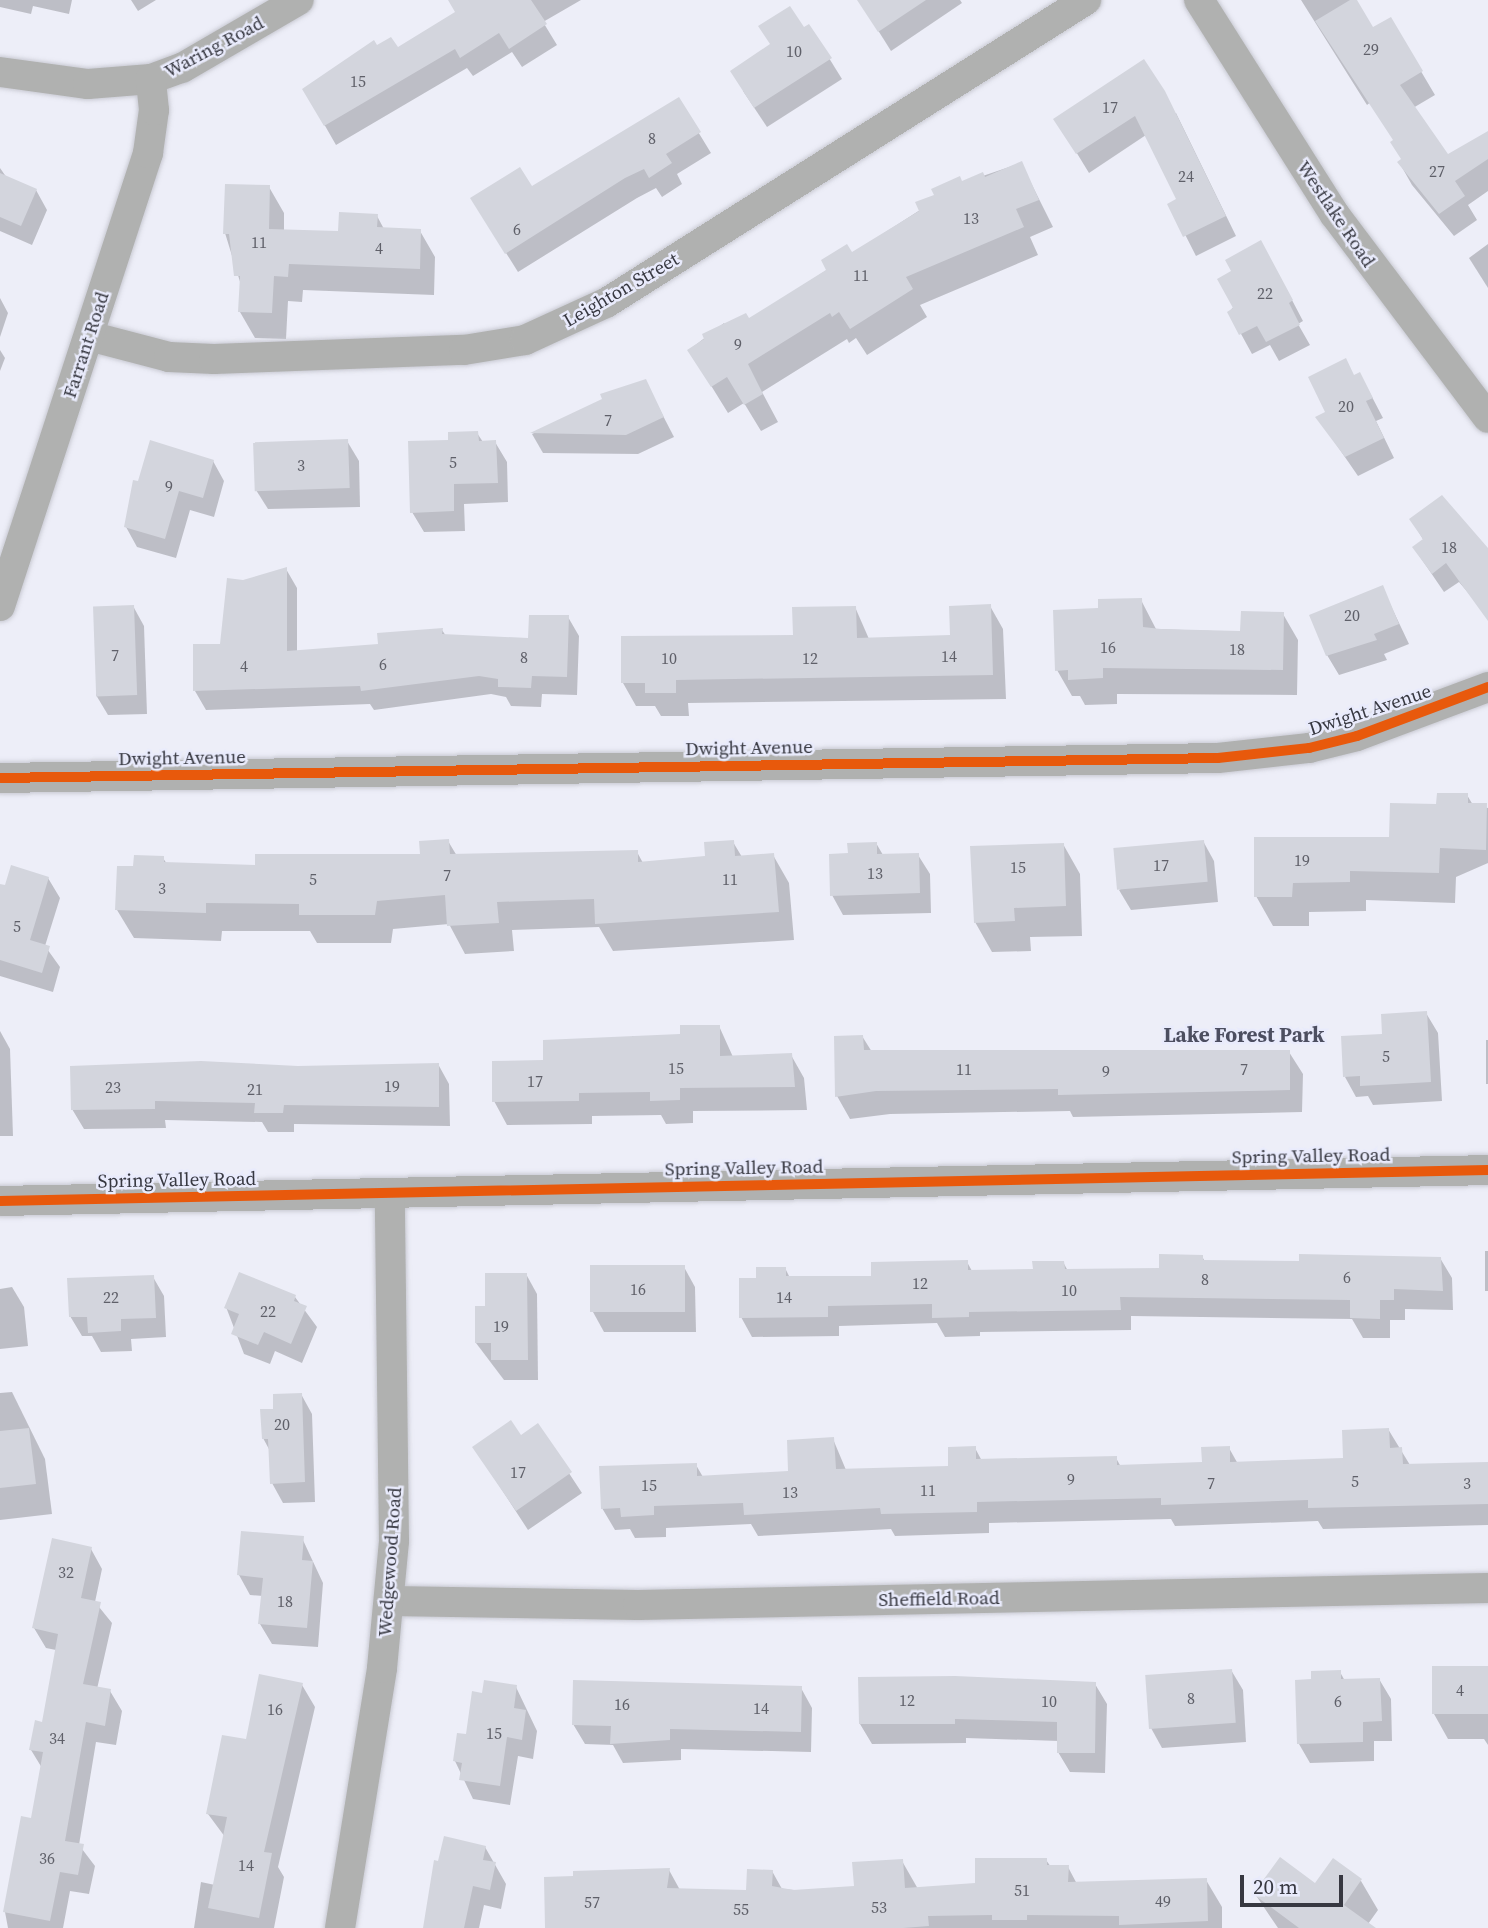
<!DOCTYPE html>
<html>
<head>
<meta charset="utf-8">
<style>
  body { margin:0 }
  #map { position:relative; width:1488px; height:1928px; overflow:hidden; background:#edeef8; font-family:"Source Serif 4",serif }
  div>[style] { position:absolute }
  .shadow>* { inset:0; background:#0003; transform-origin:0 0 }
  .building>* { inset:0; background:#d3d5dd; transform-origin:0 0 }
  .roads { filter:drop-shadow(0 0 2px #c9cad3) drop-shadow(0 0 2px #c9cad3) }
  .street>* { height:30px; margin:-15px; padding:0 15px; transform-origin:15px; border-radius:15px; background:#b0b1b0 }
  .cycleway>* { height:10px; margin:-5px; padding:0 5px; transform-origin:5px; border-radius:5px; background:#e8590c }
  span { translate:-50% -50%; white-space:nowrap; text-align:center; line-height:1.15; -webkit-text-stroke:5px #e9ebfc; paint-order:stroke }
  .number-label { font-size:16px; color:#5f6069 }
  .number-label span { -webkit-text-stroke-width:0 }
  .street-label { font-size:19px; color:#373841 }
  .neighbourhood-label { font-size:21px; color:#4c4e60; font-weight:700 }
  .scale { position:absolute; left:1240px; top:1875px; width:103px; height:32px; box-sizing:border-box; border:4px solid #373841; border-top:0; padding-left:9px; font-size:21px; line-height:24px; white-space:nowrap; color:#373841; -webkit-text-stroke:5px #e9ebfc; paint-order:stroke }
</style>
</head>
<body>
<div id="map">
  <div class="shadow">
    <i style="clip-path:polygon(0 0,72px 0,69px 14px,33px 6px,31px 14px,0 7px)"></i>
    <i style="clip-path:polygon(131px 0,156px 0,138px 11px)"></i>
    <i style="clip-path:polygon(455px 0,581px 0,543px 22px,557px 45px,522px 67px,512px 52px,473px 76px,467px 68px,336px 145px,304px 89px,377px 47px,397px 50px,457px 13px)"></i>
    <i style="clip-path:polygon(859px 0,960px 0,962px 3px,891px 51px)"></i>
    <i style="clip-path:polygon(1301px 0,1355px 0,1373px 30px,1390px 19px,1435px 95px,1413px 108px,1447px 156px,1488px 133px,1488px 191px,1468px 205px,1477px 220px,1454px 236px,1412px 185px,1399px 162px,1403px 160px,1395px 141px,1372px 101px,1367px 105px)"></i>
    <i style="clip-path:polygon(809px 26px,842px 79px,767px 127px,743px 91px)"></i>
    <i style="clip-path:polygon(678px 99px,711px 153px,677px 174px,682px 184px,662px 197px,656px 188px,637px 198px,518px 272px,484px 218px)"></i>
    <i style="clip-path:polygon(1176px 113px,1236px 236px,1196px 256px,1170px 205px,1179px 200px,1146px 135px,1089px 173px,1056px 119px)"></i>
    <i style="clip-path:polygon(1021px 163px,1053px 227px,1030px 237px,1038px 255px,920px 305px,927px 317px,867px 355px,856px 338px,849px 343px,847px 339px,762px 392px,778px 422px,761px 431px,744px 403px,728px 413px,689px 350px,724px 323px,727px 327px,749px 320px,962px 183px)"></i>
    <i style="clip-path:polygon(0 168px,7px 178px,36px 190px,47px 210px,32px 245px,0 231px)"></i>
    <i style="clip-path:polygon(269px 187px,284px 213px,284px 231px,340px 232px,377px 216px,384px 229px,420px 231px,435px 257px,434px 295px,303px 290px,302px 302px,288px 301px,286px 339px,255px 338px,240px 312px,241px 285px,225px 233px)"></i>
    <i style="clip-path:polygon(1488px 244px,1488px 288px,1469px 258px)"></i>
    <i style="clip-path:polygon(1272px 262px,1303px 321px,1298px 324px,1310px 345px,1279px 361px,1270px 345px,1252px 354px,1229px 312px)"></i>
    <i style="clip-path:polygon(0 298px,8px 313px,0 337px)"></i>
    <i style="clip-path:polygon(0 350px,5px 358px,0 371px)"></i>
    <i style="clip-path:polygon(1360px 374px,1383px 418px,1376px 421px,1394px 458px,1358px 476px,1318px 418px,1328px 413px)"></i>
    <i style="clip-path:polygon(645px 381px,674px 437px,638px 454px,543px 453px,532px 434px)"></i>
    <i style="clip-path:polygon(477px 433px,483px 442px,495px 442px,507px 462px,508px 502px,464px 504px,465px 531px,424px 532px,412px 512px,450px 442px)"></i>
    <i style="clip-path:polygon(347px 441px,359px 461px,360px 507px,268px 509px,256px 490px)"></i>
    <i style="clip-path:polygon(213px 461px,224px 481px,214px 517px,190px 510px,176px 558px,137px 547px,126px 527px,139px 483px)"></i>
    <i style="clip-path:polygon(1411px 519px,1488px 554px,1488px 616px,1459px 582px,1444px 592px,1414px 548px,1424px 541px)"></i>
    <i style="clip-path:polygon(286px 569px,297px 588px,297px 652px,380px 646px,442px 630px,446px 636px,530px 640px,568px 617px,579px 636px,577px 695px,542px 694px,541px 707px,511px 706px,506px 697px,491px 694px,374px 710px,370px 704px,206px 710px,195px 691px,221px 646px,243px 581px)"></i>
    <i style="clip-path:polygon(1382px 587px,1409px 644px,1384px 654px,1387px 660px,1339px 675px,1327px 655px)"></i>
    <i style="clip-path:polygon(1141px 600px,1156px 629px,1242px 632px,1283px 614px,1298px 640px,1297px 695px,1117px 694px,1117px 704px,1085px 705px,1080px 696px,1072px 696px,1057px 670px)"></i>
    <i style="clip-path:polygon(133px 606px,144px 626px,147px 714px,108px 715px,96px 695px)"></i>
    <i style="clip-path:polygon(990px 606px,1003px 629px,1006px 699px,688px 703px,689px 716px,661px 716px,655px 706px,636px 706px,623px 683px,795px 636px,855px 607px,869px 639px,952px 637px)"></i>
    <i style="clip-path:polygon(1467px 795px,1473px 805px,1488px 808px,1488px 863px,1456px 877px,1455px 903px,1366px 900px,1366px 911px,1309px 912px,1309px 926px,1273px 926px,1256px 896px,1391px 839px,1438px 806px)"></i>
    <i style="clip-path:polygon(448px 841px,457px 856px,637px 852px,643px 863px,707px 858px,733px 842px,742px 857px,773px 855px,789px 883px,794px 940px,613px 951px,599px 927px,512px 930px,514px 951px,465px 954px,449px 924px,393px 929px,391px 943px,317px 943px,310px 931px,222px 931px,221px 941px,134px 938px,117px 910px,135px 868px,163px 858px,167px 864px,256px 867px,421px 855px)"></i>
    <i style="clip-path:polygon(1203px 841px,1214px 861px,1218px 902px,1131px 910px,1119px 890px)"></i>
    <i style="clip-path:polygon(876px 843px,883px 855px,918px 855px,930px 874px,931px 913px,843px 915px,832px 895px,849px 855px)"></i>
    <i style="clip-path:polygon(1063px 844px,1080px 874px,1082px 936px,1030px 937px,1031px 951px,992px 952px,975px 922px)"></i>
    <i style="clip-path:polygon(48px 878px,60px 898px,45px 946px,60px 967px,53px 992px,0 976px,0 891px)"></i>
    <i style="clip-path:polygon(1426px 1013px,1438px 1033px,1442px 1101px,1373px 1105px,1368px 1096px,1356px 1097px,1345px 1077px,1384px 1035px)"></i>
    <i style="clip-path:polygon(719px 1026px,733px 1057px,791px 1055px,804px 1078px,807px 1110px,693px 1111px,693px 1123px,666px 1124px,661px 1115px,592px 1116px,592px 1124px,507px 1125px,494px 1101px,545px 1062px,632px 1041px,632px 1036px,682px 1036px)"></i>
    <i style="clip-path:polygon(0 1031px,10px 1049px,13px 1136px,0 1136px)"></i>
    <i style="clip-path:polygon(862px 1036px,872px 1052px,1289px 1052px,1303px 1074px,1302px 1112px,1073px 1117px,1070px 1111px,890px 1114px,850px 1119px,837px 1096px)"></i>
    <i style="left:1486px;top:1040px;width:2px;height:44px"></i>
    <i style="clip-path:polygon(438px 1064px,449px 1084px,450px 1126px,294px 1124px,294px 1132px,268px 1132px,262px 1122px,165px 1120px,166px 1128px,84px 1129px,72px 1109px,298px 1067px)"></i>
    <i style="left:1485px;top:1251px;width:3px;height:40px"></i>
    <i style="clip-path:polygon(1202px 1256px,1205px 1262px,1300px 1263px,1440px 1258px,1452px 1278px,1453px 1310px,1405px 1309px,1405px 1320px,1390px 1320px,1390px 1338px,1363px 1338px,1352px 1319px,1131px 1316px,1131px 1330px,980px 1332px,980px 1336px,945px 1337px,937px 1323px,839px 1326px,839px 1336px,752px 1337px,741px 1317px,758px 1280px,785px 1268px,790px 1278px,873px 1277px,967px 1262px,972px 1271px,1035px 1271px,1063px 1262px,1068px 1271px,1160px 1270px)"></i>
    <i style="clip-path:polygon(684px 1267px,695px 1287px,696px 1332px,604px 1332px,593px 1312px)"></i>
    <i style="clip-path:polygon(526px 1274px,537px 1294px,538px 1380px,504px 1380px,476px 1343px,487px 1308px)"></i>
    <i style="clip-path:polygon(153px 1277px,164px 1296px,166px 1337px,131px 1339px,132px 1351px,101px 1352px,92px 1336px,82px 1336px,70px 1316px)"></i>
    <i style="clip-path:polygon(12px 1287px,24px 1307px,28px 1346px,0 1349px,0 1289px)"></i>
    <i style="clip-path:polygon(295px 1297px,317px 1327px,302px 1363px,275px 1351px,270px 1364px,244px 1354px,226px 1307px)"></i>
    <i style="clip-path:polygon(12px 1392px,45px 1459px,52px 1514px,0 1520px,0 1393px)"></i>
    <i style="clip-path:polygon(301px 1394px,312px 1414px,315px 1502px,283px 1503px,272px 1483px,270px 1451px,263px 1438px)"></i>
    <i style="clip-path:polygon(538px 1426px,582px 1493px,528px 1530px,474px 1447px,521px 1437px)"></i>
    <i style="clip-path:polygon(1388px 1429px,1410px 1465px,1488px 1464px,1488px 1525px,1323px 1529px,1318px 1521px,1175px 1526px,1171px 1519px,989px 1523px,989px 1533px,895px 1536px,891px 1529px,758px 1536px,751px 1524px,666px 1528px,666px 1537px,635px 1538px,630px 1529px,615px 1530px,602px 1508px,696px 1465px,703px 1477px,790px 1472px,833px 1439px,846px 1470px,950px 1468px,975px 1448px,982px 1461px,1116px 1458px,1121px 1467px,1204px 1464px,1229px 1448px,1238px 1464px,1345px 1459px)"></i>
    <i style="clip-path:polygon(302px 1538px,323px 1583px,318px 1647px,272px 1644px,260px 1624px,263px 1596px,250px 1595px,239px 1575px)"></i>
    <i style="clip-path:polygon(91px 1549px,102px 1569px,95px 1602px,112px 1623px,97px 1689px,110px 1691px,122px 1711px,116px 1745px,96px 1742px,79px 1845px,95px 1866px,89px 1894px,70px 1891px,63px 1928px,8px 1928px,5px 1912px,33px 1820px,42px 1768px,31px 1750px,43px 1724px,56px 1650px,46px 1648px,34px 1628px)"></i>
    <i style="clip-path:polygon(1488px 1667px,1488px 1745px,1484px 1739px,1448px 1739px,1434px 1714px)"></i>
    <i style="clip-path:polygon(1231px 1670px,1243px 1690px,1246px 1742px,1162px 1748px,1151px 1728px)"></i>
    <i style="clip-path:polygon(1340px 1672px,1345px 1681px,1379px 1679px,1391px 1699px,1392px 1741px,1374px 1741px,1374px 1761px,1310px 1763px,1299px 1744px,1312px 1681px)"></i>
    <i style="clip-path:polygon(1095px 1684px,1107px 1704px,1105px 1773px,1070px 1772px,1058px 1752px,1059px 1741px,966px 1738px,966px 1743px,872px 1744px,860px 1724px)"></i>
    <i style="clip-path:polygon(302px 1685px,315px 1707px,278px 1867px,284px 1877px,274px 1928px,194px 1928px,201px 1882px,215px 1885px,225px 1837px,208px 1814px,247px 1741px)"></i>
    <i style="clip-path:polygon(516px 1687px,537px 1731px,533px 1759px,518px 1756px,510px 1805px,473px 1799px,455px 1761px,483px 1695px)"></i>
    <i style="clip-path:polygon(801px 1688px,812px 1708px,811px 1752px,681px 1749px,681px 1760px,623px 1763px,613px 1745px,585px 1744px,573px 1724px)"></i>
    <i style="clip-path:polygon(485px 1847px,506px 1884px,501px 1909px,484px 1905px,479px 1928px,426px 1928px)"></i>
    <i style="clip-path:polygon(1046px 1860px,1051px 1867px,1068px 1867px,1077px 1884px,1206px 1880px,1222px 1907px,1222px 1928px,858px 1928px,902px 1861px,918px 1889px,977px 1885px)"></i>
    <i style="clip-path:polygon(669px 1870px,680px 1890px,748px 1892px,772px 1871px,782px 1889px,807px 1891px,822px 1928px,547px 1928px)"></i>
    <i style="clip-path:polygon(1361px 1881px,1378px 1910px,1368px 1924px,1371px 1928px,1278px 1928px,1255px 1894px)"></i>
  </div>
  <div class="building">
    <i style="clip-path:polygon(448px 0,531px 0,547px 24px,509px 49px,499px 33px,460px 58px,455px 49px,324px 126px,302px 89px,374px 40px,377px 45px,391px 37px,398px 47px,455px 12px)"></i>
    <i style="clip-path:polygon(857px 0,926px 0,878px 32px)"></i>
    <i style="clip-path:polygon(1350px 0,1357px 0,1373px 27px,1391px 17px,1423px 71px,1400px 85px,1448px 154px,1488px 131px,1488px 159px,1455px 181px,1465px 196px,1439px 214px,1397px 162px,1401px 159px,1390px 142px,1393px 140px,1315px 21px)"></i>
    <i style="clip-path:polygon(790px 6px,804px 27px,809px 24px,832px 58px,754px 108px,730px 71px,770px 44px,758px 26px)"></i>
    <i style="clip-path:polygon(1144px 59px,1165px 91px,1226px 216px,1183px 237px,1167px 204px,1176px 199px,1135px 116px,1076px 154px,1053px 119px)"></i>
    <i style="clip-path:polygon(679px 97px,701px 132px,666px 154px,672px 163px,649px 178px,644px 169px,625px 178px,505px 254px,470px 198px,520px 167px,532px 186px)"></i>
    <i style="clip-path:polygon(1022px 161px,1039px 200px,1016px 209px,1024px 227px,906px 277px,913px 289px,850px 329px,839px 312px,832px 317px,830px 313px,748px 364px,763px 394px,744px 405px,727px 377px,711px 387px,687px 350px,704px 339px,702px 334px,746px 313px,749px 318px,794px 290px,826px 270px,821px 260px,847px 244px,852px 252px,919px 211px,915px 202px,934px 195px,931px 189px,960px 176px,962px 181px,983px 172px,985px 177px)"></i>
    <i style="clip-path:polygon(0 173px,37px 189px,21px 226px,0 217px)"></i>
    <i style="clip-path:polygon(225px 184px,270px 185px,269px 229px,338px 231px,339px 212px,378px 214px,377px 227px,421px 229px,420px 269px,289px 264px,288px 277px,274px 276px,272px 313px,238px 312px,240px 276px,234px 276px,229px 234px,223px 234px)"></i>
    <i style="clip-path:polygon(1261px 240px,1293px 300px,1289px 303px,1300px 325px,1266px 342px,1257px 326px,1239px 335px,1227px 312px,1233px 308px,1217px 279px,1231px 271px,1225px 260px)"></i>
    <i style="clip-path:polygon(1346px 358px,1354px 375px,1360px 372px,1373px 398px,1366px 401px,1384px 438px,1345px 457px,1315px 417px,1325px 412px,1308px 377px)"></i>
    <i style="clip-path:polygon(646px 379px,664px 417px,626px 435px,530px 433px,602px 399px,600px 394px)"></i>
    <i style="clip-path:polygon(478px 431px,479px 441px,496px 440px,498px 483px,454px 484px,454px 511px,410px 513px,408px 441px,448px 440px,448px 432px)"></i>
    <i style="left:348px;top:439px;width:49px;height:95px;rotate:88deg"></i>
    <i style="clip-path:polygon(150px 440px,214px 460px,203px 498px,179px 491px,165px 539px,124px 527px,133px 480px,138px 481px)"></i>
    <i style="clip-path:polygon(1442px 495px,1488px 548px,1488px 621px,1446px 563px,1432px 574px,1412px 547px,1423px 539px,1409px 519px)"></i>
    <i style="clip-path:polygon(287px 567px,287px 651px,378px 644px,377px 633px,443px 628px,442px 634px,528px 638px,529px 615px,569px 615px,567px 677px,532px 676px,531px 688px,498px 687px,498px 679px,479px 676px,361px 691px,360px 686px,193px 691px,193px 644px,220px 644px,227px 578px,243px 580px)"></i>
    <i style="clip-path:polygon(1383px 585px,1399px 624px,1374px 634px,1377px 640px,1326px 656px,1309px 615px)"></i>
    <i style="clip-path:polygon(1142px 598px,1143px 627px,1161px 629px,1240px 631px,1241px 611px,1284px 612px,1283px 670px,1103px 668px,1103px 678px,1068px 680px,1068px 670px,1055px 671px,1053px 610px,1098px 608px,1098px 599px)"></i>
    <i style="clip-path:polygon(991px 604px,993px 675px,676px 680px,676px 693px,645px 693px,645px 683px,621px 683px,621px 636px,793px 635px,792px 607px,856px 606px,857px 638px,950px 635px,949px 606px)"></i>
    <i style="left:134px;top:605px;width:90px;height:41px;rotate:88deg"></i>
    <i style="clip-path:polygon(1437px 793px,1468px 793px,1468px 803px,1487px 803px,1486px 850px,1440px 848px,1439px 873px,1350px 871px,1350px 882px,1293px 883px,1292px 897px,1254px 897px,1254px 837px,1389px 837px,1390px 803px,1436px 804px)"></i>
    <i style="clip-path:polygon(449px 839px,450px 854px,638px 850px,638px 862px,705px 856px,704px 842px,734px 840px,735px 856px,774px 853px,779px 912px,595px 924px,594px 899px,497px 902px,499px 923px,447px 926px,445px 895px,377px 901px,375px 915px,299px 915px,299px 904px,206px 903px,206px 913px,115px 910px,117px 866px,133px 866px,134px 855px,164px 856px,164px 862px,255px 865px,255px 854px,420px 854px,419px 841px)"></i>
    <i style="left:1204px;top:840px;width:42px;height:91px;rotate:85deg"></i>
    <i style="clip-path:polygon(877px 842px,877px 854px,919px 853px,920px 893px,830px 896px,829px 854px,848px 853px,847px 843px)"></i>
    <i style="clip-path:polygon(1064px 843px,1066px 906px,1014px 908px,1015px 921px,974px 923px,970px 846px)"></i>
    <i style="clip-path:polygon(11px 865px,49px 877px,30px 940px,50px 946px,42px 973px,0 960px,0 884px,5px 885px)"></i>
    <i style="clip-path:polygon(1427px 1011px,1431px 1082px,1360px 1086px,1360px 1076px,1343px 1077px,1341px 1036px,1382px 1034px,1381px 1014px)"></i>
    <i style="clip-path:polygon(680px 1025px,720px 1025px,720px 1056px,792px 1053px,795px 1087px,680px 1088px,680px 1100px,650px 1101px,650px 1092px,579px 1093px,579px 1101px,492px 1102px,492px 1061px,543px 1060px,543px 1040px,680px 1034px)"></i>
    <i style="clip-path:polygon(863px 1035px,864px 1050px,1290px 1050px,1290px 1090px,1058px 1095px,1058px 1089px,876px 1091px,835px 1097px,834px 1036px)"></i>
    <i style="clip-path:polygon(201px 1061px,298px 1066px,439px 1063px,439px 1107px,284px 1105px,283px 1113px,254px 1113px,255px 1103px,155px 1101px,155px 1109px,71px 1110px,70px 1066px)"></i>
    <i style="clip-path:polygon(1159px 1254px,1203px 1255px,1203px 1260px,1299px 1261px,1299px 1254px,1441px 1257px,1443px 1291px,1394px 1289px,1394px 1300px,1380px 1300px,1380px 1319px,1350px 1318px,1350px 1300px,1120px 1297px,1121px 1310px,969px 1312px,969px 1317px,932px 1318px,932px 1304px,828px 1306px,828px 1317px,739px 1318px,739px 1278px,756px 1278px,756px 1267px,786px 1267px,786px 1276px,871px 1276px,871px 1262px,968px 1260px,968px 1270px,1033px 1269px,1032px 1261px,1064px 1261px,1065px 1269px,1159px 1268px)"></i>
    <i style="left:685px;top:1265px;width:47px;height:95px;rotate:90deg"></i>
    <i style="clip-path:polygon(239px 1272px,296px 1295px,294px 1301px,307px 1306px,291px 1344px,264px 1332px,258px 1345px,231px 1334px,239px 1314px,224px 1308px)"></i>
    <i style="clip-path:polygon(485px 1273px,527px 1273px,528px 1360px,491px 1360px,491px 1343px,475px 1343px,475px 1306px,485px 1306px)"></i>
    <i style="clip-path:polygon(154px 1275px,156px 1318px,121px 1319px,121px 1331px,88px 1333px,87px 1317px,69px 1317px,67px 1278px)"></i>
    <i style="clip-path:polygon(302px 1393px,305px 1482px,270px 1484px,268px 1439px,262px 1439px,260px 1409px,273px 1409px,273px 1394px)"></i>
    <i style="clip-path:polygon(511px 1420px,521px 1435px,538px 1423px,572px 1472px,516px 1511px,472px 1447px)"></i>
    <i style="clip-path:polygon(29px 1428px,36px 1484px,0 1488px,0 1431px)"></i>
    <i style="clip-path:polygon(1389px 1428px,1390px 1448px,1402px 1447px,1403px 1464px,1488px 1462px,1488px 1504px,1308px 1508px,1308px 1500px,1161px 1505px,1161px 1498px,977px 1502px,977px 1512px,881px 1514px,880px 1508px,744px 1515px,743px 1503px,654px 1506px,654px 1515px,621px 1517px,620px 1508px,601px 1509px,599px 1466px,697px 1463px,697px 1476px,788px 1471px,787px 1440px,834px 1437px,836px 1469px,948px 1466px,948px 1447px,976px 1446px,976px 1459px,1117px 1456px,1117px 1465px,1202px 1462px,1201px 1447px,1230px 1446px,1230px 1462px,1343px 1458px,1342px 1430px)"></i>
    <i style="clip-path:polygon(241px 1531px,304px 1536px,302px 1560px,313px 1561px,307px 1628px,258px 1624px,263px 1578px,237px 1575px)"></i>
    <i style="clip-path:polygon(52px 1538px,92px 1547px,81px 1598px,101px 1602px,83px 1684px,111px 1689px,105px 1726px,86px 1722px,65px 1841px,84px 1844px,78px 1875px,60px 1872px,50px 1921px,3px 1912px,21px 1816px,31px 1818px,43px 1752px,29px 1750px,35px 1720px,42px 1722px,58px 1634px,32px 1628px)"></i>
    <i style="left:1432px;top:1666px;width:56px;height:48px"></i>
    <i style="left:1232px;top:1669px;width:54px;height:87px;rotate:86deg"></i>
    <i style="clip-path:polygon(1341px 1670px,1341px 1679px,1380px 1678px,1382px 1721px,1363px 1722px,1363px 1742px,1297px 1744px,1295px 1680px,1311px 1679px,1311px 1671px)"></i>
    <i style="clip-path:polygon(259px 1674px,303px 1683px,264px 1852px,272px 1853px,259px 1918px,208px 1908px,227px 1817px,206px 1814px,222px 1735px,246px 1739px)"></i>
    <i style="clip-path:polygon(955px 1676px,1096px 1682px,1095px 1753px,1057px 1753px,1057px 1722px,955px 1719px,955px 1724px,859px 1724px,858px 1677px)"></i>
    <i style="clip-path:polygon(484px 1680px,517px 1685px,514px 1708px,526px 1710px,522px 1740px,507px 1737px,500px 1786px,459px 1780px,462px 1763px,453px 1761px,457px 1733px,466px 1734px,472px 1691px,482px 1693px)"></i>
    <i style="clip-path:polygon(573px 1680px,802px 1686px,801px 1732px,670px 1729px,670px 1740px,610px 1744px,611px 1726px,572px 1725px)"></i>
    <i style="clip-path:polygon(444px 1836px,486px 1846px,483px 1860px,496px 1862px,490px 1890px,473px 1886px,464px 1928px,423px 1928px,434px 1860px,438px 1861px)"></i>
    <i style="clip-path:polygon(1280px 1857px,1315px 1883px,1333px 1858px,1362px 1879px,1344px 1905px,1376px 1928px,1299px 1928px,1253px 1894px)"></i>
    <i style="clip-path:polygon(975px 1858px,1047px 1858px,1047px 1865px,1069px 1865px,1068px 1882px,1207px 1878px,1208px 1921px,1119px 1925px,1119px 1916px,1027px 1915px,1027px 1920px,992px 1920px,992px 1915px,928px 1916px,929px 1926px,903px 1928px,545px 1928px,544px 1877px,573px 1876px,573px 1871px,670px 1868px,667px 1888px,746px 1890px,747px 1869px,773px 1870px,772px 1886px,793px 1890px,854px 1886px,852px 1862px,903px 1859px,905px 1888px,975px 1883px)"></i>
  </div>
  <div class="roads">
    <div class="street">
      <i style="left:1199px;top:0;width:254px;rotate:57.7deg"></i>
      <i style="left:1335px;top:215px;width:254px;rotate:53deg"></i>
      <i style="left:0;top:72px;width:89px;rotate:7.8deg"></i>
      <i style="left:88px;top:84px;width:63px;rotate:-4.5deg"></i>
      <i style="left:151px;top:79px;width:33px;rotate:-20deg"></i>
      <i style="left:182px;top:68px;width:135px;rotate:-30.2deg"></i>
      <i style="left:89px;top:336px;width:83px;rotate:14.7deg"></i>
      <i style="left:169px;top:357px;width:45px;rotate:2.5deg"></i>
      <i style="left:214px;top:359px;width:250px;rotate:-2.1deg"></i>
      <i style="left:464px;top:350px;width:62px;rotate:-9.3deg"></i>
      <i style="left:525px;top:340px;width:89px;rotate:-24.6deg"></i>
      <i style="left:606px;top:303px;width:568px;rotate:-32.26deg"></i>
      <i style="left:0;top:606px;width:477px;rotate:-71.9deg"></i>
      <i style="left:148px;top:153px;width:43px;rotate:-82.1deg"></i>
      <i style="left:154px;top:110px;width:31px;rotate:-96deg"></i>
      <i style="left:0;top:778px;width:1218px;rotate:-0.94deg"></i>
      <i style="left:1218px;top:758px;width:92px;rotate:-6.3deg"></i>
      <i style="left:1309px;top:748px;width:49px;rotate:-14deg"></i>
      <i style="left:1357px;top:736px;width:140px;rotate:-20.5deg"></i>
      <i style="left:0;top:1201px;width:1488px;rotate:-1.19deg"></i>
      <i style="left:390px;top:1601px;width:248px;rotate:0.9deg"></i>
      <i style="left:638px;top:1605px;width:850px;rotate:-1.15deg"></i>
      <i style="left:340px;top:1928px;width:263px;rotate:-80.8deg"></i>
      <i style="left:382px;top:1668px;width:127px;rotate:-84.6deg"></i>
      <i style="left:394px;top:1542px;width:349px;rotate:-90.7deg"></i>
    </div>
  </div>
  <div class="cycleway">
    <i style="left:0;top:778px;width:1218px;rotate:-0.94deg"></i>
    <i style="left:1218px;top:758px;width:92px;rotate:-6.3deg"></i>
    <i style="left:1309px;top:748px;width:49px;rotate:-14deg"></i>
    <i style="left:1357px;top:736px;width:140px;rotate:-20.5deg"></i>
    <i style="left:0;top:1201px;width:1488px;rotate:-1.19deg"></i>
  </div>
  <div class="number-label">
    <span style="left:1371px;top:49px">29</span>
    <span style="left:794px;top:51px">10</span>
    <span style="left:358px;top:81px">15</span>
    <span style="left:1110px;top:107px">17</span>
    <span style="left:652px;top:138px">8</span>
    <span style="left:1437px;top:171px">27</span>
    <span style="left:1186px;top:176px">24</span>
    <span style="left:971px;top:218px">13</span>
    <span style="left:517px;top:229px">6</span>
    <span style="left:259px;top:242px">11</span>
    <span style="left:379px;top:248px">4</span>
    <span style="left:861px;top:275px">11</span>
    <span style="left:1265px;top:293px">22</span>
    <span style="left:738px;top:344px">9</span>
    <span style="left:1346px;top:406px">20</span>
    <span style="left:608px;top:420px">7</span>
    <span style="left:453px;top:462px">5</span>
    <span style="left:301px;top:465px">3</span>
    <span style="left:169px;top:486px">9</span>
    <span style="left:1449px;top:547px">18</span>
    <span style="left:1352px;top:615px">20</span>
    <span style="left:1108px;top:647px">16</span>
    <span style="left:1237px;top:649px">18</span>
    <span style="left:115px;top:655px">7</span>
    <span style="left:949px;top:656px">14</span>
    <span style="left:524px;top:657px">8</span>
    <span style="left:669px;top:658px">10</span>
    <span style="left:810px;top:658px">12</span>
    <span style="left:383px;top:664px">6</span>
    <span style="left:244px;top:666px">4</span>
    <span style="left:1302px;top:860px">19</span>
    <span style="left:1161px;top:865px">17</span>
    <span style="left:1018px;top:867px">15</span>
    <span style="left:875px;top:873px">13</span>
    <span style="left:447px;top:875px">7</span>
    <span style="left:313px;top:879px">5</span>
    <span style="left:730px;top:879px">11</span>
    <span style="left:162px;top:888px">3</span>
    <span style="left:17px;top:926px">5</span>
    <span style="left:1386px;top:1056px">5</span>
    <span style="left:676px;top:1068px">15</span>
    <span style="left:964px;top:1069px">11</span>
    <span style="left:1244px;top:1069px">7</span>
    <span style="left:1106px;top:1071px">9</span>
    <span style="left:535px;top:1081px">17</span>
    <span style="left:392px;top:1086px">19</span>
    <span style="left:113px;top:1087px">23</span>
    <span style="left:255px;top:1089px">21</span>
    <span style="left:1347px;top:1277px">6</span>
    <span style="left:1205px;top:1279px">8</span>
    <span style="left:920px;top:1283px">12</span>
    <span style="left:638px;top:1289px">16</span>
    <span style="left:1069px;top:1290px">10</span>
    <span style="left:111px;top:1297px">22</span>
    <span style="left:784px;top:1297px">14</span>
    <span style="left:268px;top:1311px">22</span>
    <span style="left:501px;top:1326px">19</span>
    <span style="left:282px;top:1424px">20</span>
    <span style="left:518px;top:1472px">17</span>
    <span style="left:1071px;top:1479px">9</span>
    <span style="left:1355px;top:1481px">5</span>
    <span style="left:1211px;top:1483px">7</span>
    <span style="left:1467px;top:1483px">3</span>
    <span style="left:649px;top:1485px">15</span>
    <span style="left:928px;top:1490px">11</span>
    <span style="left:790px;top:1492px">13</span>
    <span style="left:66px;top:1572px">32</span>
    <span style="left:285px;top:1601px">18</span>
    <span style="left:1460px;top:1690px">4</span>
    <span style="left:1191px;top:1698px">8</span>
    <span style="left:907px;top:1700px">12</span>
    <span style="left:1049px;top:1701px">10</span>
    <span style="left:1338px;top:1701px">6</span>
    <span style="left:622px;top:1704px">16</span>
    <span style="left:761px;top:1708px">14</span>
    <span style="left:275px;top:1709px">16</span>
    <span style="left:494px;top:1733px">15</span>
    <span style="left:57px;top:1738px">34</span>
    <span style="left:47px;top:1858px">36</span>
    <span style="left:246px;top:1865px">14</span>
    <span style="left:1022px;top:1890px">51</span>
    <span style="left:1163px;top:1901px">49</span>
    <span style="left:592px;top:1902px">57</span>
    <span style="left:879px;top:1907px">53</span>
    <span style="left:741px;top:1909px">55</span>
  </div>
  <div class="street-label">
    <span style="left:214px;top:47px;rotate:-28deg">Waring Road</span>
    <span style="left:1336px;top:214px;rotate:56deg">Westlake Road</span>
    <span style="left:621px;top:290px;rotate:-30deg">Leighton Street</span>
    <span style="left:86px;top:345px;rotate:-72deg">Farrant Road</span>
    <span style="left:1370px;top:710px;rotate:-18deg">Dwight Avenue</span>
    <span style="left:749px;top:748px;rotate:-1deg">Dwight Avenue</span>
    <span style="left:182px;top:758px;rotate:-1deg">Dwight Avenue</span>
    <span style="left:1311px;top:1156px;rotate:-1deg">Spring Valley Road</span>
    <span style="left:744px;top:1168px;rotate:-1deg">Spring Valley Road</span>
    <span style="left:177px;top:1180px;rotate:-1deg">Spring Valley Road</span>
    <span style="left:390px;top:1562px;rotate:-86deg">Wedgewood Road</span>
    <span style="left:939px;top:1599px;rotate:-1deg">Sheffield Road</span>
  </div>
  <div class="neighbourhood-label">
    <span style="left:1244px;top:1035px">Lake Forest Park</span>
  </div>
  <div class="scale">20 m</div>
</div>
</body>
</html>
